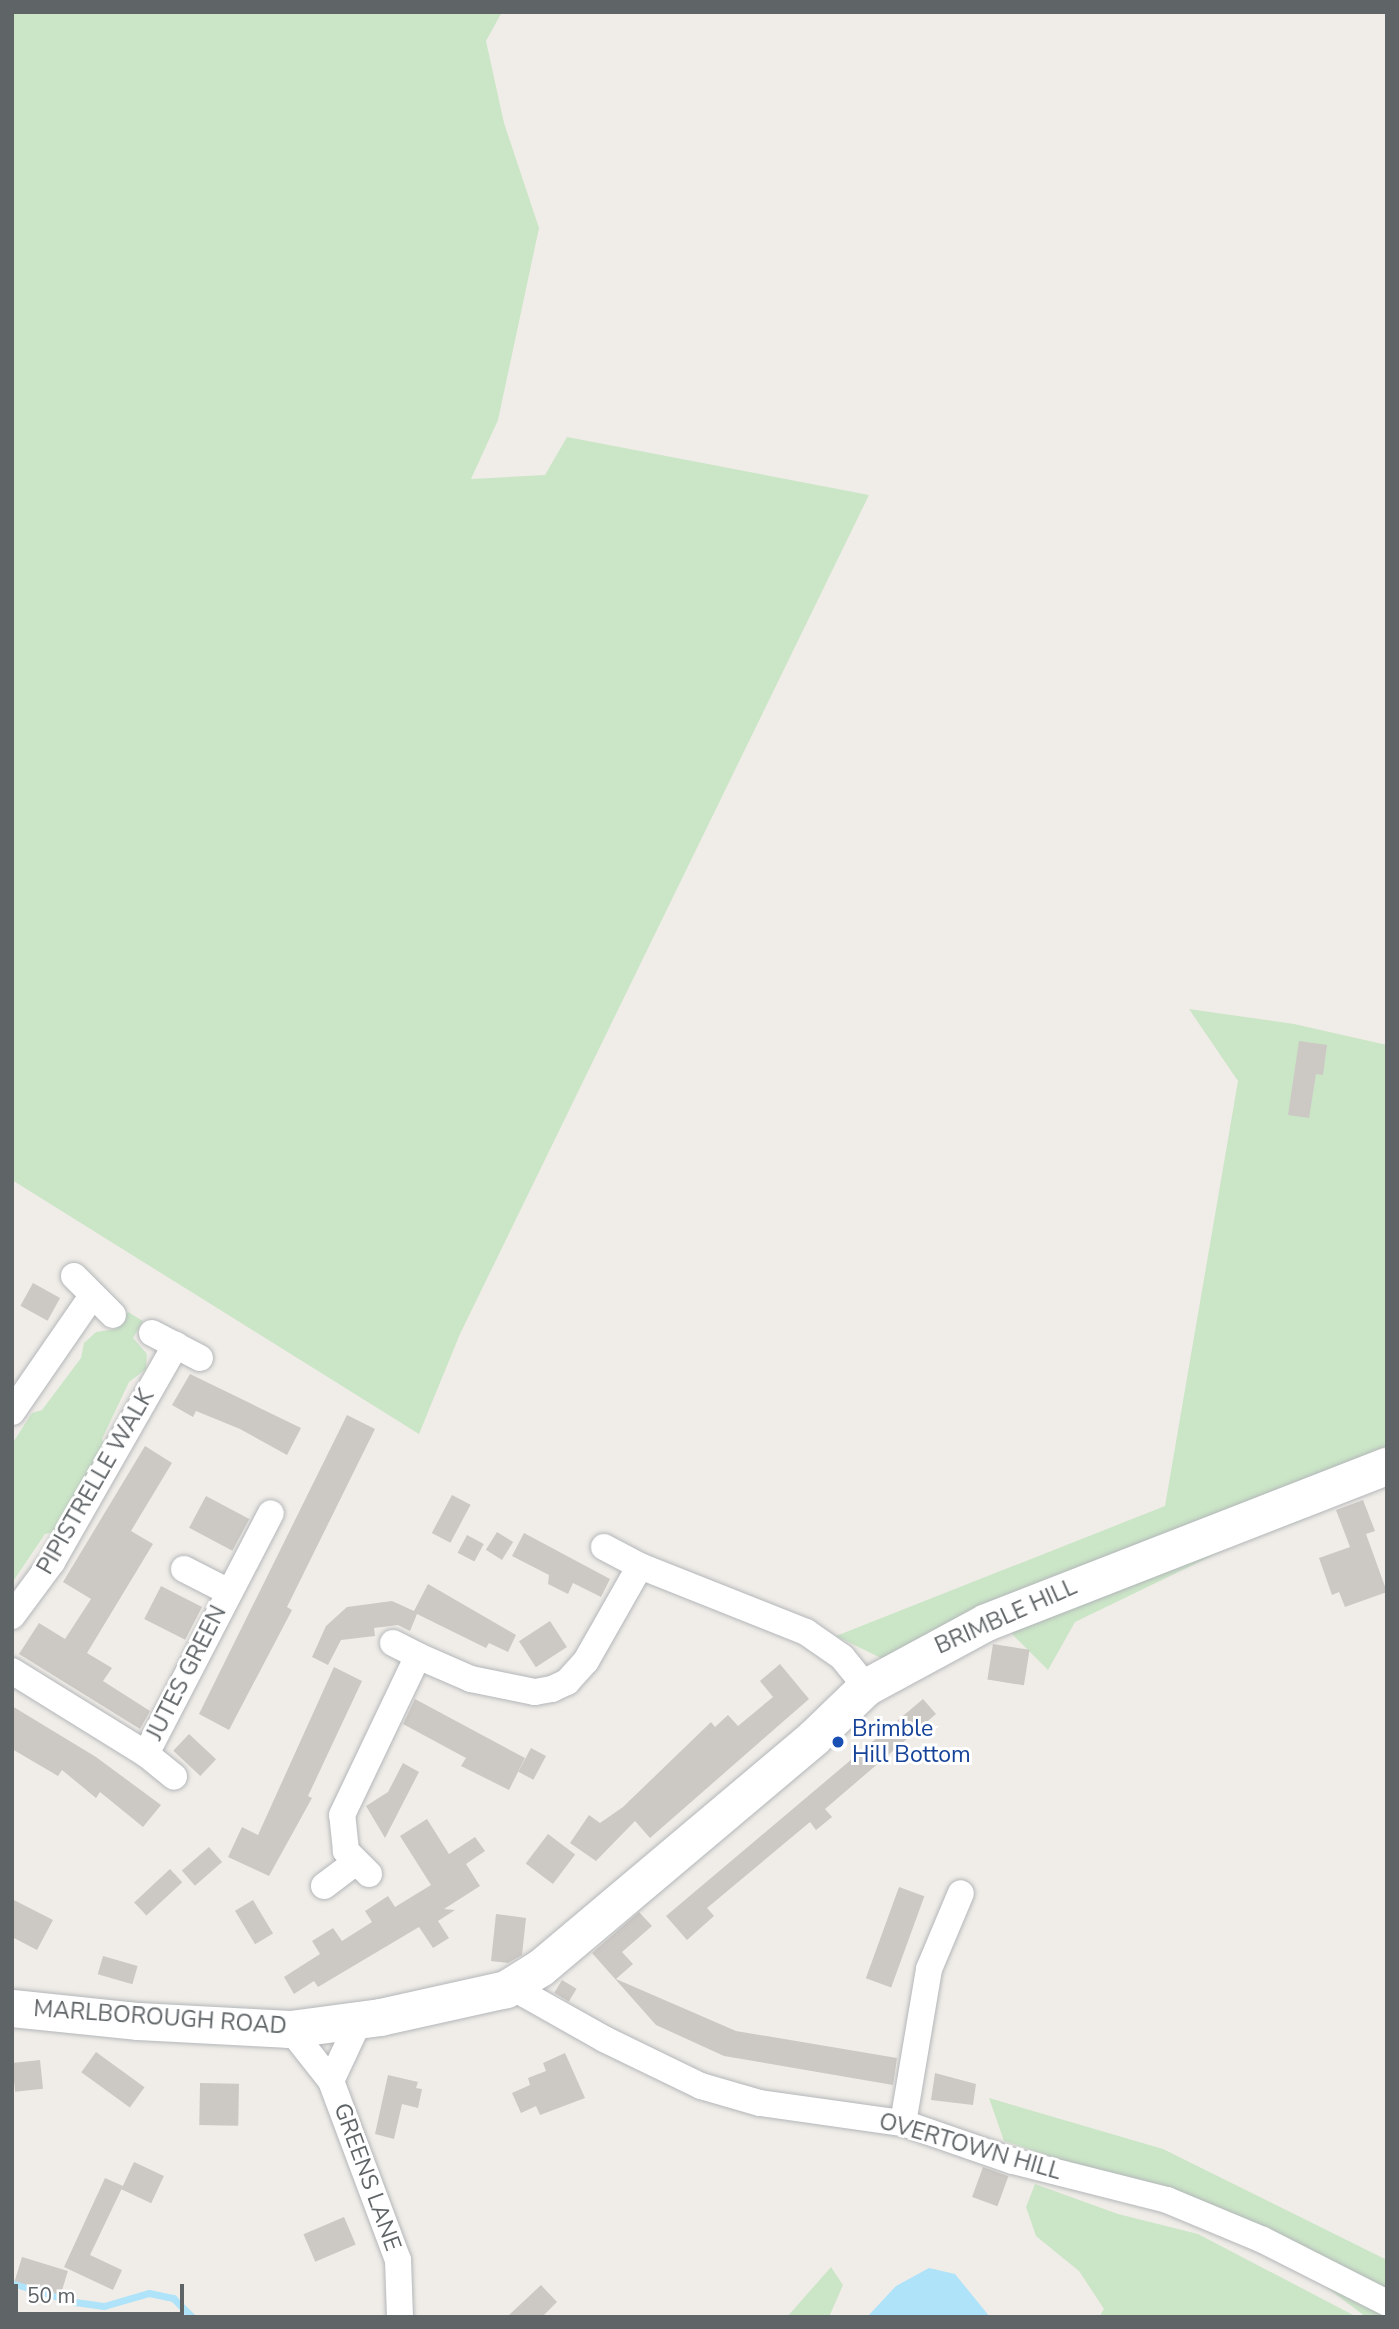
<!DOCTYPE html>
<html>
<head>
<meta charset="utf-8">
<style>
  body { margin:0 }
  #map { position:relative; width:1399px; height:2329px; overflow:hidden; background:#f0ede8; font-family:"Nunito Sans",sans-serif }
  div>[style] { position:absolute }
  .green>* { inset:0; background:#cbe5c7 }
  .water>* { inset:0; background:#afe3f9 }
  .stream>* { height:7px; margin:-3.5px; padding:0 3.5px; transform-origin:3.5px; border-radius:3.5px; background:#afe3f9 }
  .building>* { inset:0; background:#ccc8c4; transform-origin:0 0 }
  .roads { filter:drop-shadow(0 0 2px #b3b6b9) drop-shadow(0 0 2px #b3b6b9) }
  .street>* { height:26px; margin:-13px; padding:0 13px; transform-origin:13px; border-radius:13px; background:#fff }
  .secondary>* { height:37px; margin:-18.5px; padding:0 18.5px; transform-origin:18.5px; border-radius:18.5px; background:#fff }
  .dots>* { width:19px; height:19px; translate:-50% -50%; box-sizing:border-box; border:4px solid #fff; border-radius:50% }
  span { translate:-50% -50%; white-space:nowrap; text-align:center; line-height:1.15; -webkit-text-stroke:6px #fff; paint-order:stroke }
  .street-label { font-size:23px; color:#5f6467 }
  .transit-label { font-size:23px; color:#164399 }
  .left { translate:0 -50%; text-align:left }
  .frame { position:absolute; inset:0; border:14px solid #5f6467; pointer-events:none }
  .scale { position:absolute; left:14px; top:2284px; width:170px; height:32px; box-sizing:border-box; border:4px solid #5f6467; border-top:0; padding-left:9px; font-size:21px; line-height:24px; white-space:nowrap; color:#5f6467; -webkit-text-stroke:5px #fff; paint-order:stroke }
</style>
</head>
<body>
<div id="map">
  <div class="green">
    <i style="clip-path:polygon(12px 12px,502px 12px,486px 41px,504px 123px,539px 228px,498px 420px,471px 479px,545px 475px,567px 437px,869px 495px,460px 1334px,419px 1434px,12px 1180px)"></i>
    <i style="clip-path:polygon(1189px 1009px,1294px 1024px,1387px 1045px,1387px 1455px,1364px 1463px,1305px 1519px,1230px 1547px,1075px 1622px,1048px 1670px,1008px 1630px,881px 1658px,836px 1636px,1165px 1506px,1238px 1081px)"></i>
    <i style="clip-path:polygon(128px 1312px,143px 1321px,133px 1338px,147px 1354px,146px 1369px,129px 1382px,102px 1439px,106px 1453px,58px 1531px,45px 1534px,12px 1583px,12px 1444px,32px 1413px,42px 1410px,81px 1358px,84px 1343px,96px 1332px,116px 1329px)"></i>
    <i style="clip-path:polygon(989px 2098px,1163px 2149px,1387px 2260px,1387px 2317px,1366px 2317px,1230px 2215px,1004px 2141px)"></i>
    <i style="clip-path:polygon(1035px 2184px,1118px 2214px,1198px 2234px,1357px 2317px,1099px 2317px,1104px 2309px,1079px 2271px,1036px 2236px,1026px 2207px)"></i>
    <i style="clip-path:polygon(831px 2267px,843px 2285px,829px 2317px,787px 2317px)"></i>
  </div>
  <div class="water">
    <i style="clip-path:polygon(929px 2268px,955px 2274px,990px 2317px,867px 2317px,896px 2286px)"></i>
  </div>
  <div class="stream">
    <i style="left:12px;top:2283px;width:66px;rotate:16.8deg"></i>
    <i style="left:75px;top:2302px;width:29px;rotate:8deg"></i>
    <i style="left:104px;top:2306px;width:47px;rotate:-16.1deg"></i>
    <i style="left:149px;top:2293px;width:25px;rotate:12deg"></i>
    <i style="left:173px;top:2298px;width:27px;rotate:45deg"></i>
  </div>
  <div class="building">
    <i style="clip-path:polygon(1299px 1041px,1327px 1045px,1323px 1075px,1316px 1074px,1309px 1118px,1288px 1115px)"></i>
    <i style="left:33px;top:1283px;width:31px;height:26px;rotate:29deg"></i>
    <i style="clip-path:polygon(190px 1374px,301px 1428px,287px 1455px,240px 1429px,196px 1411px,193px 1417px,172px 1405px)"></i>
    <i style="clip-path:polygon(347px 1415px,375px 1429px,287px 1607px,292px 1610px,229px 1730px,199px 1714px)"></i>
    <i style="clip-path:polygon(145px 1446px,172px 1463px,131px 1531px,153px 1544px,87px 1653px,112px 1668px,103px 1681px,150px 1711px,140px 1729px,19px 1654px,39px 1623px,65px 1639px,91px 1599px,63px 1582px)"></i>
    <i style="left:452px;top:1495px;width:21px;height:43px;rotate:28deg"></i>
    <i style="left:206px;top:1496px;width:49px;height:36px;rotate:28deg"></i>
    <i style="clip-path:polygon(1363px 1500px,1375px 1531px,1366px 1534px,1387px 1592px,1345px 1607px,1339px 1592px,1332px 1595px,1319px 1558px,1350px 1547px,1336px 1510px)"></i>
    <i style="left:497px;top:1532px;width:19px;height:21px;rotate:32deg"></i>
    <i style="clip-path:polygon(524px 1533px,610px 1579px,601px 1597px,573px 1583px,568px 1594px,548px 1584px,549px 1575px,512px 1556px)"></i>
    <i style="left:467px;top:1535px;width:19px;height:20px;rotate:28deg"></i>
    <i style="clip-path:polygon(428px 1584px,516px 1635px,508px 1652px,489px 1643px,486px 1648px,417px 1614px,410px 1631px,398px 1625px,374px 1628px,375px 1636px,341px 1640px,328px 1665px,312px 1657px,326px 1626px,347px 1607px,392px 1601px,414px 1611px)"></i>
    <i style="left:161px;top:1586px;width:46px;height:37px;rotate:27deg"></i>
    <i style="left:550px;top:1621px;width:31px;height:37px;rotate:57deg"></i>
    <i style="left:993px;top:1644px;width:37px;height:36px;rotate:9deg"></i>
    <i style="clip-path:polygon(780px 1664px,809px 1699px,650px 1838px,635px 1821px,596px 1861px,570px 1843px,589px 1815px,600px 1823px,623px 1807px,711px 1722px,715px 1727px,728px 1715px,738px 1726px,773px 1697px,760px 1681px)"></i>
    <i style="clip-path:polygon(334px 1667px,362px 1681px,308px 1796px,312px 1798px,269px 1876px,228px 1857px,242px 1827px,258px 1835px)"></i>
    <i style="clip-path:polygon(415px 1699px,525px 1758px,509px 1790px,461px 1766px,466px 1758px,403px 1724px)"></i>
    <i style="clip-path:polygon(923px 1699px,936px 1714px,825px 1809px,832px 1817px,816px 1830px,810px 1822px,707px 1908px,714px 1916px,687px 1940px,666px 1916px)"></i>
    <i style="clip-path:polygon(12px 1706px,96px 1757px,161px 1805px,143px 1827px,100px 1792px,96px 1798px,62px 1770px,58px 1776px,12px 1749px)"></i>
    <i style="left:189px;top:1734px;width:37px;height:23px;rotate:43deg"></i>
    <i style="left:531px;top:1748px;width:17px;height:27px;rotate:28deg"></i>
    <i style="clip-path:polygon(403px 1763px,419px 1772px,385px 1838px,366px 1806px,388px 1792px)"></i>
    <i style="clip-path:polygon(427px 1819px,449px 1854px,475px 1837px,485px 1851px,466px 1864px,480px 1886px,444px 1909px,455px 1910px,438px 1921px,449px 1938px,433px 1948px,419px 1927px,318px 1987px,314px 1981px,294px 1994px,284px 1977px,320px 1954px,312px 1941px,333px 1928px,342px 1941px,372px 1922px,365px 1911px,388px 1896px,395px 1907px,431px 1885px,400px 1836px)"></i>
    <i style="left:548px;top:1834px;width:34px;height:37px;rotate:37deg"></i>
    <i style="left:209px;top:1847px;width:20px;height:36px;rotate:49deg"></i>
    <i style="left:170px;top:1869px;width:18px;height:49px;rotate:47deg"></i>
    <i style="left:899px;top:1887px;width:27px;height:97px;rotate:20deg"></i>
    <i style="clip-path:polygon(12px 1899px,53px 1920px,37px 1950px,12px 1937px)"></i>
    <i style="left:253px;top:1900px;width:39px;height:21px;rotate:59deg"></i>
    <i style="clip-path:polygon(639px 1912px,652px 1926px,622px 1952px,633px 1964px,616px 1979px,736px 2031px,897px 2058px,893px 2085px,724px 2056px,656px 2025px,592px 1953px)"></i>
    <i style="clip-path:polygon(496px 1914px,526px 1918px,522px 1955px,508px 1963px,491px 1961px)"></i>
    <i style="left:103px;top:1956px;width:36px;height:19px;rotate:16deg"></i>
    <i style="left:562px;top:1980px;width:17px;height:15px;rotate:31deg"></i>
    <i style="left:96px;top:2052px;width:60px;height:25px;rotate:36deg"></i>
    <i style="clip-path:polygon(565px 2053px,585px 2098px,540px 2115px,536px 2106px,521px 2113px,512px 2093px,530px 2085px,528px 2078px,546px 2071px,543px 2063px)"></i>
    <i style="left:40px;top:2060px;width:29px;height:28px;rotate:84deg"></i>
    <i style="clip-path:polygon(935px 2073px,976px 2084px,973px 2105px,931px 2100px)"></i>
    <i style="clip-path:polygon(388px 2075px,418px 2082px,416px 2088px,422px 2089px,418px 2108px,402px 2104px,394px 2139px,375px 2134px)"></i>
    <i style="left:200px;top:2083px;width:39px;height:42px;rotate:1deg"></i>
    <i style="left:134px;top:2162px;width:33px;height:30px;rotate:25deg"></i>
    <i style="left:983px;top:2167px;width:27px;height:32px;rotate:20deg"></i>
    <i style="clip-path:polygon(105px 2178px,123px 2186px,90px 2255px,122px 2270px,113px 2290px,64px 2267px)"></i>
    <i style="left:344px;top:2217px;width:30px;height:44px;rotate:67deg"></i>
    <i style="left:22px;top:2257px;width:48px;height:25px;rotate:17deg"></i>
    <i style="clip-path:polygon(541px 2285px,557px 2302px,542px 2317px,507px 2317px)"></i>
  </div>
  <div class="roads">
    <div class="street">
      <i style="left:74px;top:1276px;width:55px;rotate:45deg"></i>
      <i style="left:152px;top:1333px;width:54px;rotate:27.5deg"></i>
      <i style="left:12px;top:1412px;width:141px;rotate:-55.4deg"></i>
      <i style="left:604px;top:1547px;width:41px;rotate:27.8deg"></i>
      <i style="left:184px;top:1569px;width:51px;rotate:27.1deg"></i>
      <i style="left:12px;top:1616px;width:67px;rotate:-53.5deg"></i>
      <i style="left:52px;top:1562px;width:250px;rotate:-60.3deg"></i>
      <i style="left:393px;top:1643px;width:28px;rotate:27deg"></i>
      <i style="left:12px;top:1671px;width:158px;rotate:31.8deg"></i>
      <i style="left:146px;top:1754px;width:36px;rotate:39deg"></i>
      <i style="left:146px;top:1754px;width:271px;rotate:-62.6deg"></i>
      <i style="left:369px;top:1874px;width:33px;rotate:-135deg"></i>
      <i style="left:346px;top:1851px;width:36px;rotate:-96deg"></i>
      <i style="left:342px;top:1815px;width:176px;rotate:-64.5deg"></i>
      <i style="left:418px;top:1656px;width:58px;rotate:23.5deg"></i>
      <i style="left:471px;top:1679px;width:65px;rotate:11.5deg"></i>
      <i style="left:535px;top:1692px;width:17px;rotate:-10deg"></i>
      <i style="left:552px;top:1689px;width:17px;rotate:-25deg"></i>
      <i style="left:567px;top:1682px;width:28px;rotate:-48deg"></i>
      <i style="left:586px;top:1661px;width:109px;rotate:-60.4deg"></i>
      <i style="left:640px;top:1566px;width:179px;rotate:21.7deg"></i>
      <i style="left:806px;top:1632px;width:44px;rotate:34.8deg"></i>
      <i style="left:842px;top:1657px;width:38px;rotate:51deg"></i>
      <i style="left:324px;top:1886px;width:38px;rotate:-37deg"></i>
      <i style="left:516px;top:1985px;width:14px;rotate:45deg"></i>
      <i style="left:526px;top:1995px;width:90px;rotate:29.4deg"></i>
      <i style="left:604px;top:2039px;width:108px;rotate:25.9deg"></i>
      <i style="left:701px;top:2086px;width:61px;rotate:16.1deg"></i>
      <i style="left:760px;top:2103px;width:144px;rotate:8deg"></i>
      <i style="left:903px;top:2123px;width:116px;rotate:19.1deg"></i>
      <i style="left:1013px;top:2161px;width:159px;rotate:14.2deg"></i>
      <i style="left:1167px;top:2200px;width:104px;rotate:22.6deg"></i>
      <i style="left:1263px;top:2240px;width:139px;rotate:26.9deg"></i>
      <i style="left:359px;top:2021px;width:66px;rotate:115deg"></i>
      <i style="left:331px;top:2081px;width:191px;rotate:69.5deg"></i>
      <i style="left:398px;top:2260px;width:57px;rotate:88deg"></i>
      <i style="left:290px;top:2029px;width:66px;rotate:51.7deg"></i>
      <i style="left:903px;top:2123px;width:156px;rotate:-80.4deg"></i>
      <i style="left:929px;top:1969px;width:82px;rotate:-67.2deg"></i>
    </div>
    <div class="secondary">
      <i style="left:12px;top:2008px;width:127px;rotate:5.9deg"></i>
      <i style="left:138px;top:2021px;width:152px;rotate:3deg"></i>
      <i style="left:290px;top:2029px;width:91px;rotate:-7.6deg"></i>
      <i style="left:380px;top:2017px;width:129px;rotate:-12.5deg"></i>
      <i style="left:506px;top:1989px;width:40px;rotate:-32deg"></i>
      <i style="left:540px;top:1968px;width:357px;rotate:-40.1deg"></i>
      <i style="left:813px;top:1738px;width:74px;rotate:-43.9deg"></i>
      <i style="left:866px;top:1687px;width:136px;rotate:-28.4deg"></i>
      <i style="left:986px;top:1622px;width:430px;rotate:-21.3deg"></i>
    </div>
  </div>
  <div class="dots">
    <i style="left:838px;top:1742px;background:#1a4fb4"></i>
  </div>
  <div class="street-label">
    <span style="left:96px;top:1482px;rotate:-60deg">PIPISTRELLE WALK</span>
    <span style="left:1006px;top:1617px;rotate:-24deg">BRIMBLE HILL</span>
    <span style="left:187px;top:1673px;rotate:-63deg">JUTES GREEN</span>
    <span style="left:160px;top:2018px;rotate:4deg">MARLBOROUGH ROAD</span>
    <span style="left:970px;top:2147px;rotate:16deg">OVERTOWN HILL</span>
    <span style="left:367px;top:2177px;rotate:70deg">GREENS LANE</span>
  </div>
  <div class="transit-label">
    <span class="left" style="left:852px;top:1742px">Brimble<br>Hill Bottom</span>
  </div>
  <div class="frame"></div>
  <div class="scale">50 m</div>
</div>
</body>
</html>
